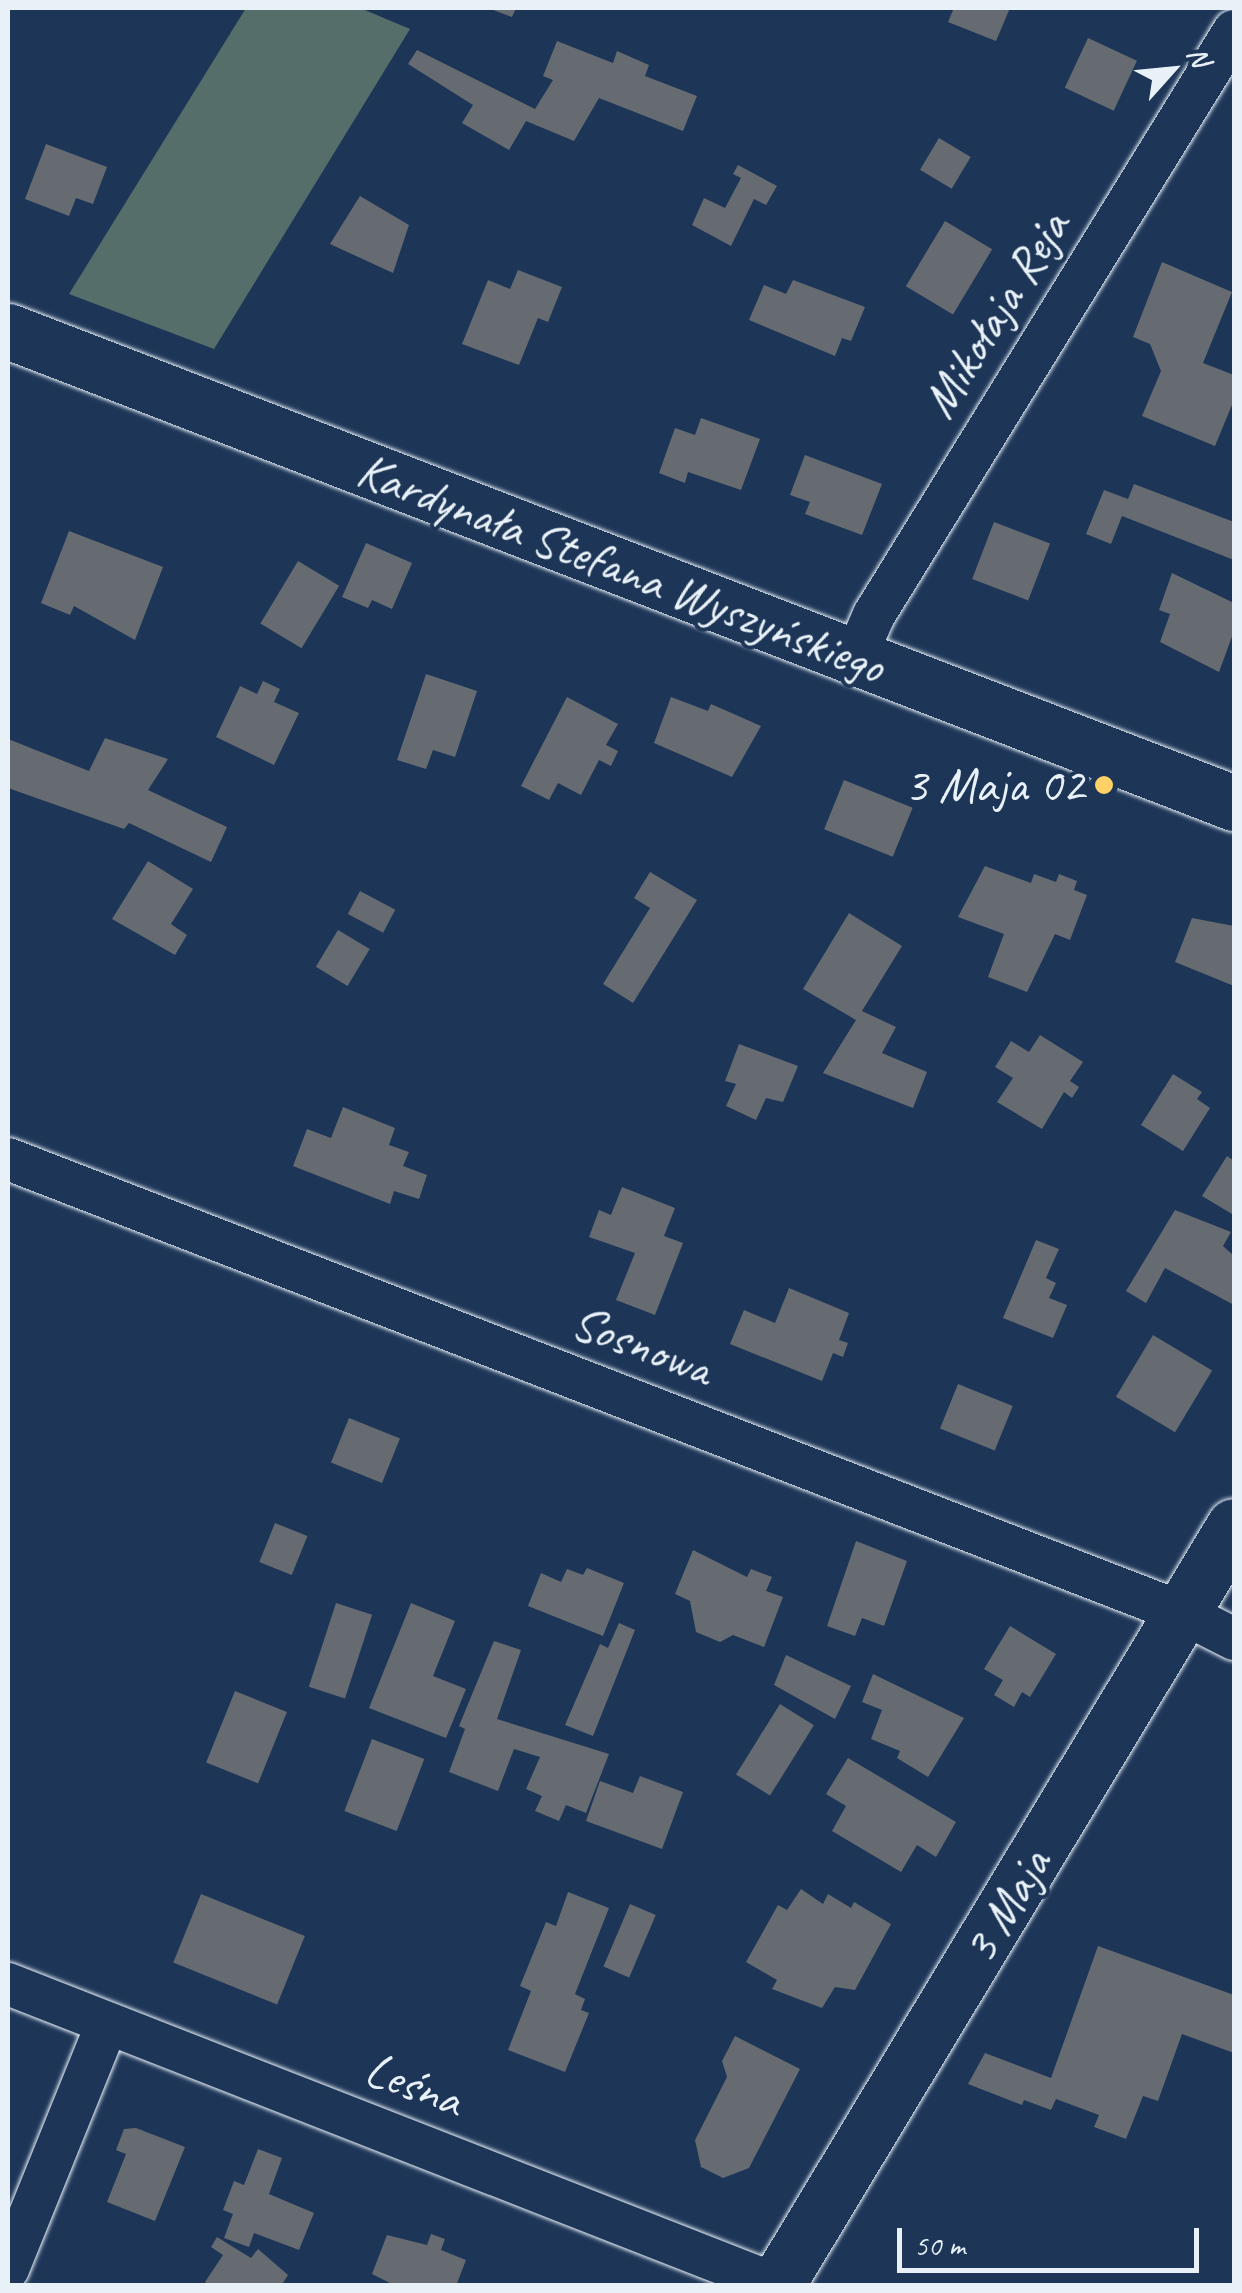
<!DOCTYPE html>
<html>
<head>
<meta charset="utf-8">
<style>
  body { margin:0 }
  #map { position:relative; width:1242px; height:2293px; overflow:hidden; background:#1d3557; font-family:Caveat,sans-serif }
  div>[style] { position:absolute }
  .green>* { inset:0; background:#556e6a }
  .building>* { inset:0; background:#666b71; transform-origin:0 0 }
  .roads { filter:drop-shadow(0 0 2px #e8f1f8) drop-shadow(0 0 2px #e8f1f8) }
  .minor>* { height:42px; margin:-21px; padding:0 21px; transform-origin:21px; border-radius:21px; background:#1d3557 }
  .tertiary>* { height:55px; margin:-27.5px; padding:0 27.5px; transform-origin:27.5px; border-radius:27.5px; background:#1d3557 }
  .dots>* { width:28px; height:28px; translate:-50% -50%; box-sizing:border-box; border:5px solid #1d3557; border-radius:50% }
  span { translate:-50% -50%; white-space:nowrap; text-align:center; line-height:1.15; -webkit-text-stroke:8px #1d3557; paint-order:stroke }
  .street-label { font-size:50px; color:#e8f1f8 }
  .poi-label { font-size:50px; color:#e8f1f8 }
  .right { translate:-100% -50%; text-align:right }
  .frame { position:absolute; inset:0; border:10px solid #e8f1f8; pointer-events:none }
  .north { position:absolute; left:1122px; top:20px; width:100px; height:100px; -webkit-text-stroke:8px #1d3557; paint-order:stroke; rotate:63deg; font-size:28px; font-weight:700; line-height:40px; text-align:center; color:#e8f1f8 }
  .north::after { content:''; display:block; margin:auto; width:35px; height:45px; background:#e8f1f8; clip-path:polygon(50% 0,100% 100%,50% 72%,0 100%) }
  .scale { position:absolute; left:897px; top:2228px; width:302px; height:45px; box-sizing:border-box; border:5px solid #e8f1f8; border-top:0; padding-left:12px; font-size:30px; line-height:35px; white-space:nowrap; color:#e8f1f8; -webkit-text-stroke:8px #1d3557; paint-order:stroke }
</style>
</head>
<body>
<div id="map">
  <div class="green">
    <i style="clip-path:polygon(246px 8px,360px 8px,410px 29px,214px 349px,69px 294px)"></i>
  </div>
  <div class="building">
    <i style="clip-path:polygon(488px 8px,516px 8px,512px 17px)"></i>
    <i style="clip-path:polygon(954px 8px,1010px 8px,996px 41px,948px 22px)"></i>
    <i style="left:1088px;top:38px;width:54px;height:55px;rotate:25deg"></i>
    <i style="clip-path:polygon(557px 41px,613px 63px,617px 51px,649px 65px,645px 76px,697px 96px,683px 131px,599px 98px,574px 141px,526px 121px,509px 150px,462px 123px,473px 105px,408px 64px,417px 50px,535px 109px,553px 80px,543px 76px)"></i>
    <i style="left:939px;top:138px;width:37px;height:37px;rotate:31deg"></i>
    <i style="clip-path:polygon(46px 144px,107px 167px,93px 204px,76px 198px,69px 216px,25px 199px)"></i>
    <i style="clip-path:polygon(738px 165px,777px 186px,766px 205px,754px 199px,731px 246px,692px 225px,704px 198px,725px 208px,741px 178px,733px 174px)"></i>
    <i style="clip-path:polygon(360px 196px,409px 225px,393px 273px,330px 244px)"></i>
    <i style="left:945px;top:221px;width:55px;height:76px;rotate:31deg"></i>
    <i style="clip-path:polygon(1162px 262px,1232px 292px,1203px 363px,1234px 375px,1234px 400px,1215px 446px,1142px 416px,1161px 371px,1150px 344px,1133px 337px)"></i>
    <i style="clip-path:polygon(518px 270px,562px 287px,548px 322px,538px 318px,519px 365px,462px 344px,488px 280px,510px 289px)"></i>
    <i style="clip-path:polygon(793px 280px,865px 307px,851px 341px,842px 338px,835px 356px,749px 320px,764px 285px,786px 294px)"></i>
    <i style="clip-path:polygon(701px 418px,760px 439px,741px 490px,688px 472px,685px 483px,659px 473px,675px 428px,695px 435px)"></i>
    <i style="clip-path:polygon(805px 455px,882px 484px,862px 535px,805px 514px,810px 502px,790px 495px)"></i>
    <i style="clip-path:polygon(1134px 484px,1234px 522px,1234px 560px,1122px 516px,1111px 544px,1086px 534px,1104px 490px,1128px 499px)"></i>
    <i style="left:994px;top:522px;width:60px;height:61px;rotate:21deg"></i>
    <i style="clip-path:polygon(69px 531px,163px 567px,135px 640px,74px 606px,70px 615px,41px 603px)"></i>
    <i style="clip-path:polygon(366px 543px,412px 563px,392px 609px,372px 600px,368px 608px,342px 597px)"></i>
    <i style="left:298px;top:561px;width:48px;height:73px;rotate:31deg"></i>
    <i style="clip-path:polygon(1172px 573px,1234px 603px,1234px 631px,1219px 672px,1160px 642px,1170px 614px,1159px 610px)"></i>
    <i style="clip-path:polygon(426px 674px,477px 691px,455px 757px,433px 750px,426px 769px,397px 760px)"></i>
    <i style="clip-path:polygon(263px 681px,280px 689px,274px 702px,299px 713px,274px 765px,216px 737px,240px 686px,257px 694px)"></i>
    <i style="clip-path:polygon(567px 697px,618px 724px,606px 745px,618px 751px,611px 766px,599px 760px,581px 795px,558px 783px,549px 800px,521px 786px)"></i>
    <i style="clip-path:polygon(671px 697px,708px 711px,711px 704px,761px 726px,732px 777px,654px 743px)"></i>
    <i style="clip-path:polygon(105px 738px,168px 759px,148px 790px,227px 827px,211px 862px,129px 823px,124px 829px,8px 788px,8px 739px,89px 771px)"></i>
    <i style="left:844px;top:780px;width:74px;height:53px;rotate:22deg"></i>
    <i style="clip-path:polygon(148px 861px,193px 889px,171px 924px,187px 935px,175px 955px,112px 919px)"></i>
    <i style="clip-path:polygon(985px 866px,1031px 883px,1034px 874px,1056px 882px,1059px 874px,1077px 881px,1074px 890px,1087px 895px,1070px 940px,1055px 934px,1027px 992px,988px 977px,1004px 934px,958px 917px)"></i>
    <i style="clip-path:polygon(650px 872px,697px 900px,633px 1003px,603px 984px,650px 908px,634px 898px)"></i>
    <i style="left:360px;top:891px;width:40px;height:26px;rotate:28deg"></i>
    <i style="clip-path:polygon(849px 913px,902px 946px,862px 1011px,896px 1027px,882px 1053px,927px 1072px,913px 1108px,823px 1073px,856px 1020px,803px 989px)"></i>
    <i style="clip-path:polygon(1192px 918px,1234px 926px,1234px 986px,1175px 962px)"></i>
    <i style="left:338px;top:930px;width:37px;height:43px;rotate:31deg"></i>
    <i style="clip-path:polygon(1040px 1035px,1083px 1062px,1070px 1081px,1079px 1087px,1072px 1098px,1064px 1092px,1042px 1129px,997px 1102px,1013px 1078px,995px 1067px,1011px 1041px,1029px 1052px)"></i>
    <i style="clip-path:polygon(739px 1044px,798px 1066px,783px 1102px,766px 1098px,756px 1120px,726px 1106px,736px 1084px,725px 1081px)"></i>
    <i style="clip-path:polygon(1173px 1074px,1202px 1092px,1197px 1099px,1210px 1108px,1183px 1151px,1141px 1125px)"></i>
    <i style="clip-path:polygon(343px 1107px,395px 1128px,389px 1145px,409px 1152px,403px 1166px,427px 1175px,419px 1199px,394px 1191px,390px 1204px,293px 1166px,307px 1129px,331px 1138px)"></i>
    <i style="clip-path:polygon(1227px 1156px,1234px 1161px,1232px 1214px,1202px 1196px)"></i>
    <i style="clip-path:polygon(622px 1187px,675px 1208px,664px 1236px,683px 1243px,655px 1315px,616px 1300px,635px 1253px,589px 1237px,599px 1210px,611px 1215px)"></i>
    <i style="clip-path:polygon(1175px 1210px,1231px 1232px,1223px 1246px,1234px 1256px,1234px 1305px,1165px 1268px,1146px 1303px,1126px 1291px)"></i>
    <i style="clip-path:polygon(1036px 1240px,1059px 1249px,1046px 1278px,1056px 1283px,1049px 1298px,1067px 1305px,1053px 1338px,1003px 1318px)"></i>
    <i style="clip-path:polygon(789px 1288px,849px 1313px,839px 1340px,848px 1343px,843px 1357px,833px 1353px,822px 1381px,730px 1344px,744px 1310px,775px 1323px)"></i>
    <i style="left:1153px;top:1335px;width:69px;height:72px;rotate:31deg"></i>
    <i style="left:958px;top:1384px;width:59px;height:48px;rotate:22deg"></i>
    <i style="left:349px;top:1418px;width:55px;height:48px;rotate:22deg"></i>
    <i style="left:275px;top:1523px;width:35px;height:42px;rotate:22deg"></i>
    <i style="clip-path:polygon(856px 1541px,907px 1561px,884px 1626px,862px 1618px,855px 1636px,827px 1626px)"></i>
    <i style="clip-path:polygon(693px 1550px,747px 1577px,751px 1569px,772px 1577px,766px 1591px,783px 1597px,764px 1647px,733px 1635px,720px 1642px,696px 1632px,690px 1601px,675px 1594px)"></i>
    <i style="clip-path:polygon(587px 1568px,624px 1583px,603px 1636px,528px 1606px,541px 1573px,561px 1582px,567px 1569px,583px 1575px)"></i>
    <i style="left:336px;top:1603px;width:38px;height:88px;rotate:18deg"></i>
    <i style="clip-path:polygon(411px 1603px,455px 1621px,433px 1676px,466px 1689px,446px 1738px,369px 1708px)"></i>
    <i style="clip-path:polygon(619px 1623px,635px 1630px,593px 1736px,565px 1725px,600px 1644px,608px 1648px)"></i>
    <i style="clip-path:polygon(1010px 1626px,1056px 1654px,1030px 1697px,1022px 1692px,1014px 1707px,994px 1695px,1003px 1680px,984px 1669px)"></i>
    <i style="clip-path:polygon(494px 1641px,521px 1650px,497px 1719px,609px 1754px,586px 1813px,566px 1805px,559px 1821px,535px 1811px,542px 1796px,526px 1789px,540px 1757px,514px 1749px,498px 1791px,449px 1772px,465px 1729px,459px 1726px)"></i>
    <i style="clip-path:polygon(786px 1655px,851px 1686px,835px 1719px,774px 1685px)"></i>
    <i style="clip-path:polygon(873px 1674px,964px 1718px,928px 1777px,897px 1758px,900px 1751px,871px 1739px,882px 1710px,862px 1702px)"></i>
    <i style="left:235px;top:1691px;width:56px;height:77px;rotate:22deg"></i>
    <i style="left:780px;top:1704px;width:40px;height:83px;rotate:32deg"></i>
    <i style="left:372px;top:1739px;width:56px;height:77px;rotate:21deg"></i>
    <i style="clip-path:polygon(848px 1758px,956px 1822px,936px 1857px,917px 1845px,901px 1872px,832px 1831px,846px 1806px,826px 1794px)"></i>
    <i style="clip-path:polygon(640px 1776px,683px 1792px,662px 1849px,586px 1821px,600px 1781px,633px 1793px)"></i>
    <i style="clip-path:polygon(801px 1889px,823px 1904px,828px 1894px,851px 1908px,854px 1902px,891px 1924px,855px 1990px,835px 1987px,822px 2008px,772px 1989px,777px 1980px,746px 1962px,778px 1905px,787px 1910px)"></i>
    <i style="clip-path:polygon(568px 1892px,609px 1908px,575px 1994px,585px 1999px,581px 2010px,589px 2013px,565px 2072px,508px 2050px,531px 1991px,520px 1986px,546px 1922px,556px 1926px)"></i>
    <i style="left:201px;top:1894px;width:112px;height:74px;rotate:22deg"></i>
    <i style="left:630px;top:1904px;width:28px;height:68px;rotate:23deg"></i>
    <i style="clip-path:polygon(1098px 1946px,1234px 1995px,1234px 2053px,1182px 2034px,1158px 2101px,1143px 2096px,1126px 2139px,1094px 2127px,1099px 2115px,1056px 2099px,1051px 2110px,1024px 2100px,1022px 2105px,968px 2084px,985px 2053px,1051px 2078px)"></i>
    <i style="clip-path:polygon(735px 2036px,800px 2069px,749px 2168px,723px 2178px,701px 2167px,695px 2140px,727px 2077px,722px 2061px)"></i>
    <i style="clip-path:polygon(136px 2128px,185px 2147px,155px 2221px,107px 2202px,126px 2154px,116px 2150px,124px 2129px)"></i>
    <i style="clip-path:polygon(258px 2149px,282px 2158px,269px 2194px,314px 2213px,299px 2250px,254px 2233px,249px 2247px,224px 2238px,233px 2214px,223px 2210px,234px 2181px,244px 2185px)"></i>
    <i style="clip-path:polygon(431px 2234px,445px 2239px,441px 2250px,466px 2260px,456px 2286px,396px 2286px,372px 2274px,387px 2235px,427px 2245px)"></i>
    <i style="clip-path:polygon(217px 2237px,251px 2258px,258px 2249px,288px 2275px,281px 2286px,210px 2286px,205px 2282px,223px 2255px,211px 2247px)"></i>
  </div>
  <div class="roads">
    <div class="minor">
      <i style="left:855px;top:658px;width:47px;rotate:-66.2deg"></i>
      <i style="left:874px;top:615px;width:686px;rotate:-58.35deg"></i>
      <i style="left:8px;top:1159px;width:1260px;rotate:21.13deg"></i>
      <i style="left:1183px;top:1613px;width:57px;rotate:27deg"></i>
      <i style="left:8px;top:1984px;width:829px;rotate:21.37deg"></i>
      <i style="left:8px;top:2269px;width:264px;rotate:-68deg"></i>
    </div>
    <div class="tertiary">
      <i style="left:8px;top:331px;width:1314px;rotate:21.06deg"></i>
      <i style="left:776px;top:2286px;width:887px;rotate:-58.93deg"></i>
    </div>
  </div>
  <div class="dots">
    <i style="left:1104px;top:785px;background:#ffd166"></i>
  </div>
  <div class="street-label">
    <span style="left:995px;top:314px;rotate:-58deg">Mikołaja Reja</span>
    <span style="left:621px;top:568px;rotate:21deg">Kardynała Stefana Wyszyńskiego</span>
    <span style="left:642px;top:1345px;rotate:21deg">Sosnowa</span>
    <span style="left:1006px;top:1906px;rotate:-59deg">3 Maja</span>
    <span style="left:414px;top:2084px;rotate:21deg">Leśna</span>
  </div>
  <div class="poi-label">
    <span class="right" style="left:1084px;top:785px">3 Maja 02</span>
  </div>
  <div class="frame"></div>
  <div class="north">N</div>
  <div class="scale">50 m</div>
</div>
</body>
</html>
